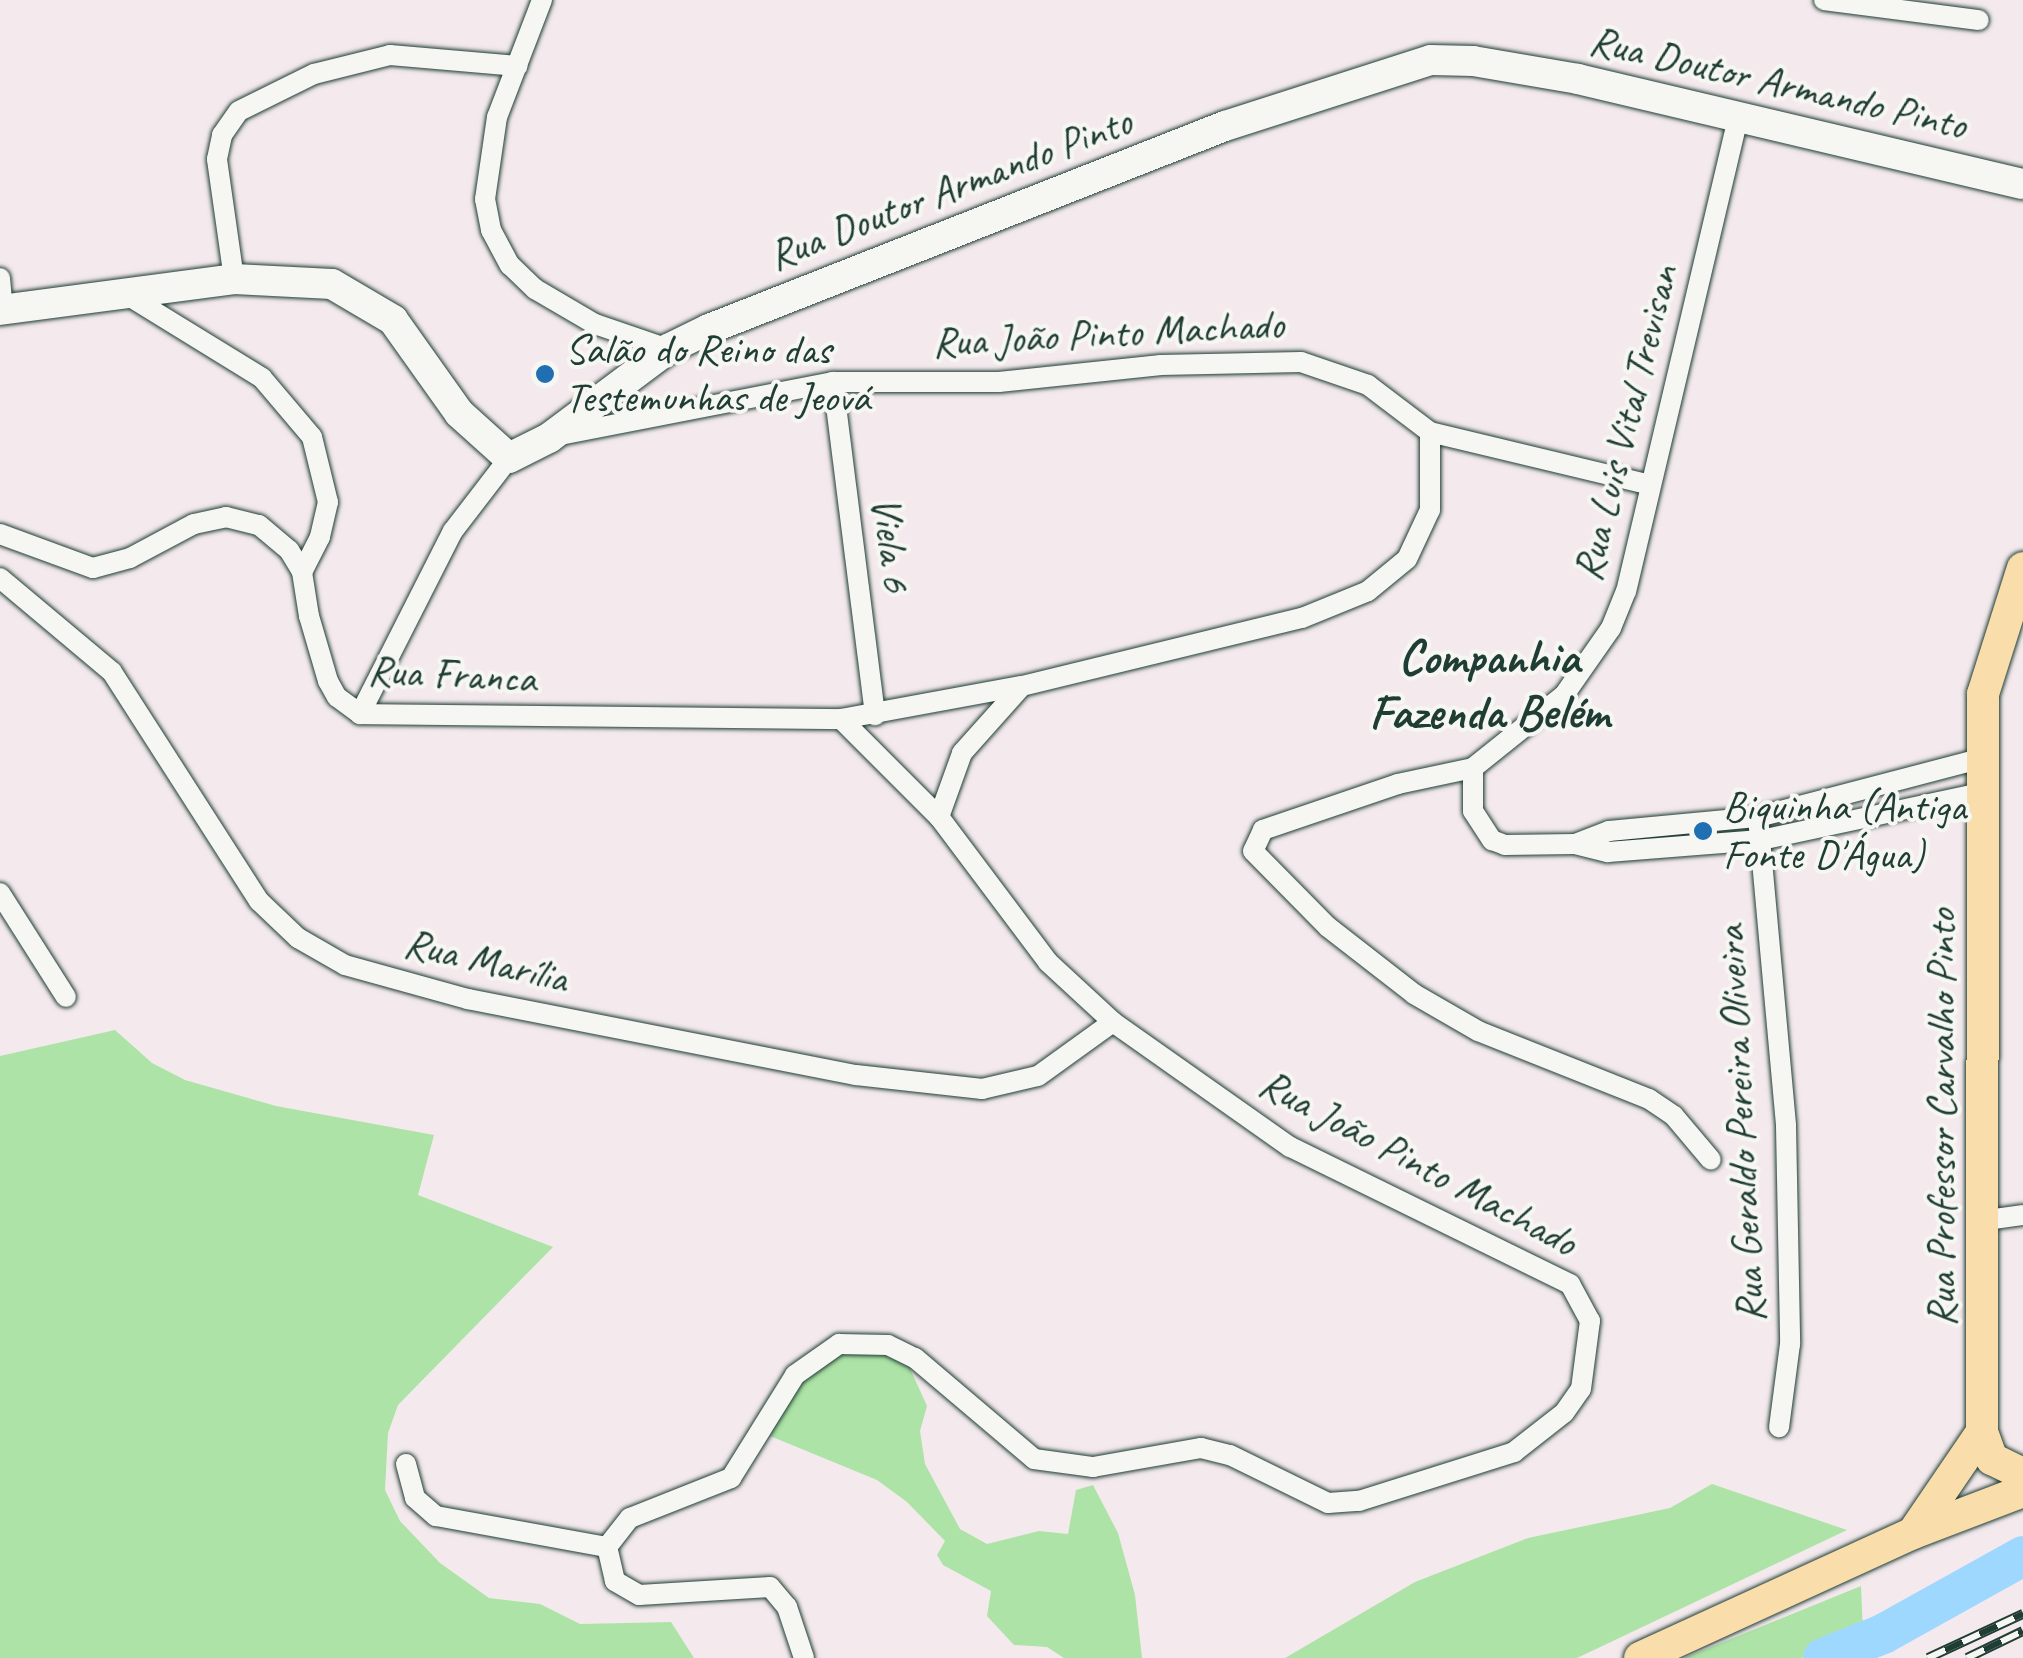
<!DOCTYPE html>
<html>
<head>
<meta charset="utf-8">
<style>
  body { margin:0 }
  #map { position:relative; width:2023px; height:1658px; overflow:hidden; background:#f4eaee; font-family:Caveat,sans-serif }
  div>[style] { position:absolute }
  .green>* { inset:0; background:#ade3a6 }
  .river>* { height:40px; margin:-20px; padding:0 20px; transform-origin:20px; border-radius:20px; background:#9ed8fe }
  .roads { filter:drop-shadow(0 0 2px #1f3d34) drop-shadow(0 0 2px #1f3d34) }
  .street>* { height:20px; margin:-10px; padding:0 10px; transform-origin:10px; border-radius:10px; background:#f6f6f2 }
  .secondary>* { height:30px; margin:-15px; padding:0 15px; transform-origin:15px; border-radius:15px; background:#f6f6f2 }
  .primary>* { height:32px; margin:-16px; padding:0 16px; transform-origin:16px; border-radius:16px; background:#f9ddab }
  .rail>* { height:10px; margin-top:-5px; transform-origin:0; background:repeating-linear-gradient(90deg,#f6f6f2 0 19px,#1f3d34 0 38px); box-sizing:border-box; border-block:2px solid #1f3d34 }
  .dots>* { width:28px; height:28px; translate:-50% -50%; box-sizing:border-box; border:5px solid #f6f6f2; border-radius:50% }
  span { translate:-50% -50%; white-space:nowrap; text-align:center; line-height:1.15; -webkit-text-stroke:8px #f6f6f2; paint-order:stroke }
  .street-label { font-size:42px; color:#1f3d34 }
  .poi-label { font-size:42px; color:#1f3d34 }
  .left { translate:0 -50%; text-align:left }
  .quarter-label { font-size:48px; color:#1f3d34; font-weight:700 }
</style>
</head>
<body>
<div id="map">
  <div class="green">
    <i style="clip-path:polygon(115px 1030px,152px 1063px,185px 1080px,276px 1106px,434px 1135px,418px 1195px,553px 1247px,398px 1405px,388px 1433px,385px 1490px,400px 1521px,440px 1563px,489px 1598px,540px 1604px,580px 1624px,671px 1622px,694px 1658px,0 1658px,0 1056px)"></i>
    <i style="clip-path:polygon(836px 1349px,887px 1350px,908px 1364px,927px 1406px,920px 1431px,925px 1464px,960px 1529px,987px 1544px,1039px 1531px,1068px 1534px,1076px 1490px,1093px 1485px,1118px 1533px,1135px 1595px,1142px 1658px,1064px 1658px,1047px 1647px,1014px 1645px,987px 1616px,991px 1591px,943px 1565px,937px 1555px,945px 1541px,907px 1502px,877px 1480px,770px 1436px,785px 1396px)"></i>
    <i style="clip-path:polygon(1712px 1484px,1847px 1530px,1577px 1658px,1285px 1658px,1415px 1582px,1528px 1538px,1670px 1508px)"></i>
    <i style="clip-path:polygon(1861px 1586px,1863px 1633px,1801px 1658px,1684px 1658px)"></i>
  </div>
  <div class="river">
    <i style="left:1823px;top:1658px;width:65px;rotate:-21.8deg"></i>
    <i style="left:1883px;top:1634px;width:160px;rotate:-29.1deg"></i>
  </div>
  <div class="roads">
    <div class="street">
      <i style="left:542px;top:0;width:125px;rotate:111deg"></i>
      <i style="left:497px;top:117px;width:83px;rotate:98.3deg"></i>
      <i style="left:485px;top:199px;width:32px;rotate:79deg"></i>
      <i style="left:491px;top:230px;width:40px;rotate:62deg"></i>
      <i style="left:510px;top:265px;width:35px;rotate:44deg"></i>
      <i style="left:535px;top:289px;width:69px;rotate:30.3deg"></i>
      <i style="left:595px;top:324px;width:77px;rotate:18.9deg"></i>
      <i style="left:1824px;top:0;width:156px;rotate:7.4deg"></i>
      <i style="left:1738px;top:118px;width:486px;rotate:103.3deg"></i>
      <i style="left:1626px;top:591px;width:40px;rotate:112deg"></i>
      <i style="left:1611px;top:628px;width:82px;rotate:125deg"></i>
      <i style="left:1564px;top:695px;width:117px;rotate:141.3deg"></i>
      <i style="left:1473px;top:768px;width:43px;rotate:90deg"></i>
      <i style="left:1473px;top:811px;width:35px;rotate:57deg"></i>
      <i style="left:1492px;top:840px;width:14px;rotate:21deg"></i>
      <i style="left:1505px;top:845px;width:70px;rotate:-0.8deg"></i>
      <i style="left:1575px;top:844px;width:36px;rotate:-21deg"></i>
      <i style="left:1609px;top:831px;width:150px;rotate:-5.4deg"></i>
      <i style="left:1758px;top:817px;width:233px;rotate:-14.7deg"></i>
      <i style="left:0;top:278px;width:32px;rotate:85deg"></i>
      <i style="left:234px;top:279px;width:121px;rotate:-98.1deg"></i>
      <i style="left:217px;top:159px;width:25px;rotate:-78deg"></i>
      <i style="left:222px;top:135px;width:29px;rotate:-55deg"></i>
      <i style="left:239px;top:111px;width:84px;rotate:-26.3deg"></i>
      <i style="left:314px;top:74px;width:78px;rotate:-14deg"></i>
      <i style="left:390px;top:55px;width:128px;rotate:4.9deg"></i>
      <i style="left:124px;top:293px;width:162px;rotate:31.6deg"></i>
      <i style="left:262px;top:378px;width:77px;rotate:49.7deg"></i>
      <i style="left:312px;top:437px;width:67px;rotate:76.2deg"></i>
      <i style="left:328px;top:502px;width:36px;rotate:103deg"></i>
      <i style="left:320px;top:537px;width:39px;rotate:117deg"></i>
      <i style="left:302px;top:572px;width:45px;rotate:81deg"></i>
      <i style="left:309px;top:616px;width:68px;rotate:73.7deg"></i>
      <i style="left:328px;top:681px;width:18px;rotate:61deg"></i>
      <i style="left:337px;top:697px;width:29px;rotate:36deg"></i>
      <i style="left:360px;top:714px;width:481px;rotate:0.6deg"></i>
      <i style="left:841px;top:719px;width:182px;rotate:-10.4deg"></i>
      <i style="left:833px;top:382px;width:336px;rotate:82.8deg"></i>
      <i style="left:560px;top:435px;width:278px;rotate:-11deg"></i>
      <i style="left:833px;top:382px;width:166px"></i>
      <i style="left:999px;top:382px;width:163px;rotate:-6deg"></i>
      <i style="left:1161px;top:365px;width:140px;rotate:-1.2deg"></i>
      <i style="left:1301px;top:362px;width:71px;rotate:18.9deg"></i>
      <i style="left:1368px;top:385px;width:78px;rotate:37.2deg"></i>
      <i style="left:1430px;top:432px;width:223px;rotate:13.5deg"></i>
      <i style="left:0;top:534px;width:99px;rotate:20.1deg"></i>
      <i style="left:93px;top:568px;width:38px;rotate:-15deg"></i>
      <i style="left:130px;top:558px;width:72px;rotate:-28deg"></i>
      <i style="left:194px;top:524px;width:33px;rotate:-12deg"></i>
      <i style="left:226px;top:517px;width:34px;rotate:14deg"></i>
      <i style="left:259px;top:525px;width:39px;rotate:40deg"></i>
      <i style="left:289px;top:550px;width:26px;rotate:59deg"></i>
      <i style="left:0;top:578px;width:146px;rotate:40deg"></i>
      <i style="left:112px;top:672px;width:272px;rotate:57.3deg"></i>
      <i style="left:259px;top:901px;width:54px;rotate:43.5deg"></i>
      <i style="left:298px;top:938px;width:54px;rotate:29.9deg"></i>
      <i style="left:345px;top:965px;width:128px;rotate:15.5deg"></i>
      <i style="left:468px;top:999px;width:395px;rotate:11.1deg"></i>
      <i style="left:856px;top:1075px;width:127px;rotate:6.3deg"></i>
      <i style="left:982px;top:1089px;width:57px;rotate:-13.1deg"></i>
      <i style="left:1038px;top:1076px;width:92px;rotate:-35.8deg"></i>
      <i style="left:360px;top:714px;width:205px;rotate:-63.1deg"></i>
      <i style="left:453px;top:531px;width:92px;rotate:-52.5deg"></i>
      <i style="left:841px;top:719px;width:139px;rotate:45deg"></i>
      <i style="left:1473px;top:768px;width:77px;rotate:168deg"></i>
      <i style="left:1398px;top:784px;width:143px;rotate:161.2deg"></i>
      <i style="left:1263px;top:830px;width:23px;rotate:115deg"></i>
      <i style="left:1253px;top:851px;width:107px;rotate:45.4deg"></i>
      <i style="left:1328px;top:927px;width:109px;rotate:37.9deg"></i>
      <i style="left:1414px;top:994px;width:74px;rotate:30deg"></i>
      <i style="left:1478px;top:1031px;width:184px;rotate:21.7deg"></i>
      <i style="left:1649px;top:1099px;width:30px;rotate:34deg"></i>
      <i style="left:1674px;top:1116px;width:57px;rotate:49.9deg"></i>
      <i style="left:1758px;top:817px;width:310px;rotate:84.8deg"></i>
      <i style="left:1786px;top:1126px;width:218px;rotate:88.9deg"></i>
      <i style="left:1790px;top:1344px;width:84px;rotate:97.5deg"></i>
      <i style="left:1575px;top:844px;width:34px;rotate:14deg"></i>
      <i style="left:1608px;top:852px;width:153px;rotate:-4.5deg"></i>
      <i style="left:1761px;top:840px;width:228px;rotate:-12.1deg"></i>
      <i style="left:0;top:893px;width:123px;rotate:57.6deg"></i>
      <i style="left:1987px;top:1220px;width:36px;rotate:-8deg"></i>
      <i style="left:406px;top:1464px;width:35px;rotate:75deg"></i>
      <i style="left:415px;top:1498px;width:28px;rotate:41deg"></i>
      <i style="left:436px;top:1516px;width:174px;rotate:10.3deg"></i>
      <i style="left:804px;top:1658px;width:54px;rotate:-108.4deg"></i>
      <i style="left:787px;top:1607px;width:26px;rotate:-130deg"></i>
      <i style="left:770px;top:1587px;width:131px;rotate:176.5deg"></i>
      <i style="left:639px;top:1595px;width:28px;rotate:-150deg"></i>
      <i style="left:615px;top:1581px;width:35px;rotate:-103deg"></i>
      <i style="left:607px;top:1547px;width:37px;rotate:-52deg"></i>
      <i style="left:630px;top:1518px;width:109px;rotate:-21.6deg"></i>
      <i style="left:731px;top:1478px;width:121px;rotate:-58.1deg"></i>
      <i style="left:795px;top:1375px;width:54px;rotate:-35.2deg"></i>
      <i style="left:839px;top:1344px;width:49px;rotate:1.2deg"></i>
      <i style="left:888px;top:1345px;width:30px;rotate:26deg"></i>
      <i style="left:915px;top:1358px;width:156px;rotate:40.3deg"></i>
      <i style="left:1034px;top:1459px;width:60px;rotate:7.7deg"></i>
      <i style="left:1093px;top:1467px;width:110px;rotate:-10deg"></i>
      <i style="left:1201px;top:1448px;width:30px;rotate:14deg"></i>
      <i style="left:1230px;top:1455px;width:109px;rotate:26.1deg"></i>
      <i style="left:1328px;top:1503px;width:31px;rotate:-4deg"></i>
      <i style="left:1359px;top:1501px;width:163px;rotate:-17.5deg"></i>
      <i style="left:1514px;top:1452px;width:63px;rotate:-38deg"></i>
      <i style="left:1564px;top:1413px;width:29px;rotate:-55deg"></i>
      <i style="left:1581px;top:1389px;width:69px;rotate:-82.5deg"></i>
      <i style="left:1590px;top:1321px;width:42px;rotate:-118.4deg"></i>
      <i style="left:1570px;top:1284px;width:312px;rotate:-153.9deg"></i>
      <i style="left:1290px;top:1147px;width:217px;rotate:-144.8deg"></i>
      <i style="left:1113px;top:1022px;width:88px;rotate:-137.3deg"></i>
      <i style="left:1048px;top:962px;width:181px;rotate:-126.9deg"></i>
      <i style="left:939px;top:817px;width:68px;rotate:-70.2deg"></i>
      <i style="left:962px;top:753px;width:90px;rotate:-48.2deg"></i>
      <i style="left:1022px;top:686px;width:288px;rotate:-13.7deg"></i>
      <i style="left:1302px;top:618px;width:71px;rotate:-22.2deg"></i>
      <i style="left:1368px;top:591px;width:50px;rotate:-39.4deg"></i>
      <i style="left:1407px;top:559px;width:54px;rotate:-64.9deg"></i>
      <i style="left:1430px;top:510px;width:78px;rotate:-90deg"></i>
    </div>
    <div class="secondary">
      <i style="left:0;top:310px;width:236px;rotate:-7.5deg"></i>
      <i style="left:234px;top:279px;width:98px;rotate:2.9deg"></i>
      <i style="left:332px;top:284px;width:71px;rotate:30.5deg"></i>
      <i style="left:393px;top:320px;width:114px;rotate:54.6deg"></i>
      <i style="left:459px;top:413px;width:67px;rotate:42deg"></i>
      <i style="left:509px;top:458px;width:45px;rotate:-26.6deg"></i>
      <i style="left:549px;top:438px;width:149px;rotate:-36.8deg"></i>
      <i style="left:668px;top:349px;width:46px;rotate:-26deg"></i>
      <i style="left:709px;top:329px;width:554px;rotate:-21.48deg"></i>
      <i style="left:1225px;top:126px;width:216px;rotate:-17.8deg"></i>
      <i style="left:1431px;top:60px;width:42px;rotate:1.4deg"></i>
      <i style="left:1473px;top:61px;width:107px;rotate:9.7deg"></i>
      <i style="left:1578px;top:79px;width:457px;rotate:13.3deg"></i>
    </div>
    <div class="primary">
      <i style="left:1982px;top:1432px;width:29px;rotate:70deg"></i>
      <i style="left:1992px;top:1459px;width:34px;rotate:26deg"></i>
      <i style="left:1913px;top:1533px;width:122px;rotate:-55.7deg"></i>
      <i style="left:1982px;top:1432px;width:738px;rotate:-89.92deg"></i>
      <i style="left:1983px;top:694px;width:132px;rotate:-72.4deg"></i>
      <i style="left:1640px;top:1658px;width:300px;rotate:-24.6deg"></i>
      <i style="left:1913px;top:1533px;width:118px;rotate:-20.9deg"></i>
    </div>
  </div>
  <div class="rail">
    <i style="left:1928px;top:1658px;width:105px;rotate:-24.9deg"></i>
    <i style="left:1967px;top:1658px;width:62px;rotate:-25.7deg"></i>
  </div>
  <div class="dots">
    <i style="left:545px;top:374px;background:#1f6fb2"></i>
    <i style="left:1703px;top:831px;background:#1f6fb2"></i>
  </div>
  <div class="street-label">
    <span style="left:1778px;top:83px;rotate:13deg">Rua Doutor Armando Pinto</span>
    <span style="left:950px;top:189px;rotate:-21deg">Rua Doutor Armando Pinto</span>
    <span style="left:1108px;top:334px;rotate:-3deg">Rua João Pinto Machado</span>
    <span style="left:1626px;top:423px;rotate:-76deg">Rua Luis Vital Trevisan</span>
    <span style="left:891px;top:544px;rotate:83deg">Viela 6</span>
    <span style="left:452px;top:675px;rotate:3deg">Rua Franca</span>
    <span style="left:486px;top:961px;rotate:13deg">Rua Marília</span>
    <span style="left:1942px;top:1118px;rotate:-90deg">Rua Professor Carvalho Pinto</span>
    <span style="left:1741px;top:1124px;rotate:-93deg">Rua Geraldo Pereira Oliveira</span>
    <span style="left:1418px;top:1163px;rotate:28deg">Rua João Pinto Machado</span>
  </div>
  <div class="poi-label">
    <span class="left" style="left:565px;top:374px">Salão do Reino das<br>Testemunhas de Jeová</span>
    <span class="left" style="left:1723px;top:831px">Biquinha (Antiga<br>Fonte D'Água)</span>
  </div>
  <div class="quarter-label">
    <span style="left:1489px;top:685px">Companhia<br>Fazenda Belém</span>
  </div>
</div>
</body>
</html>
